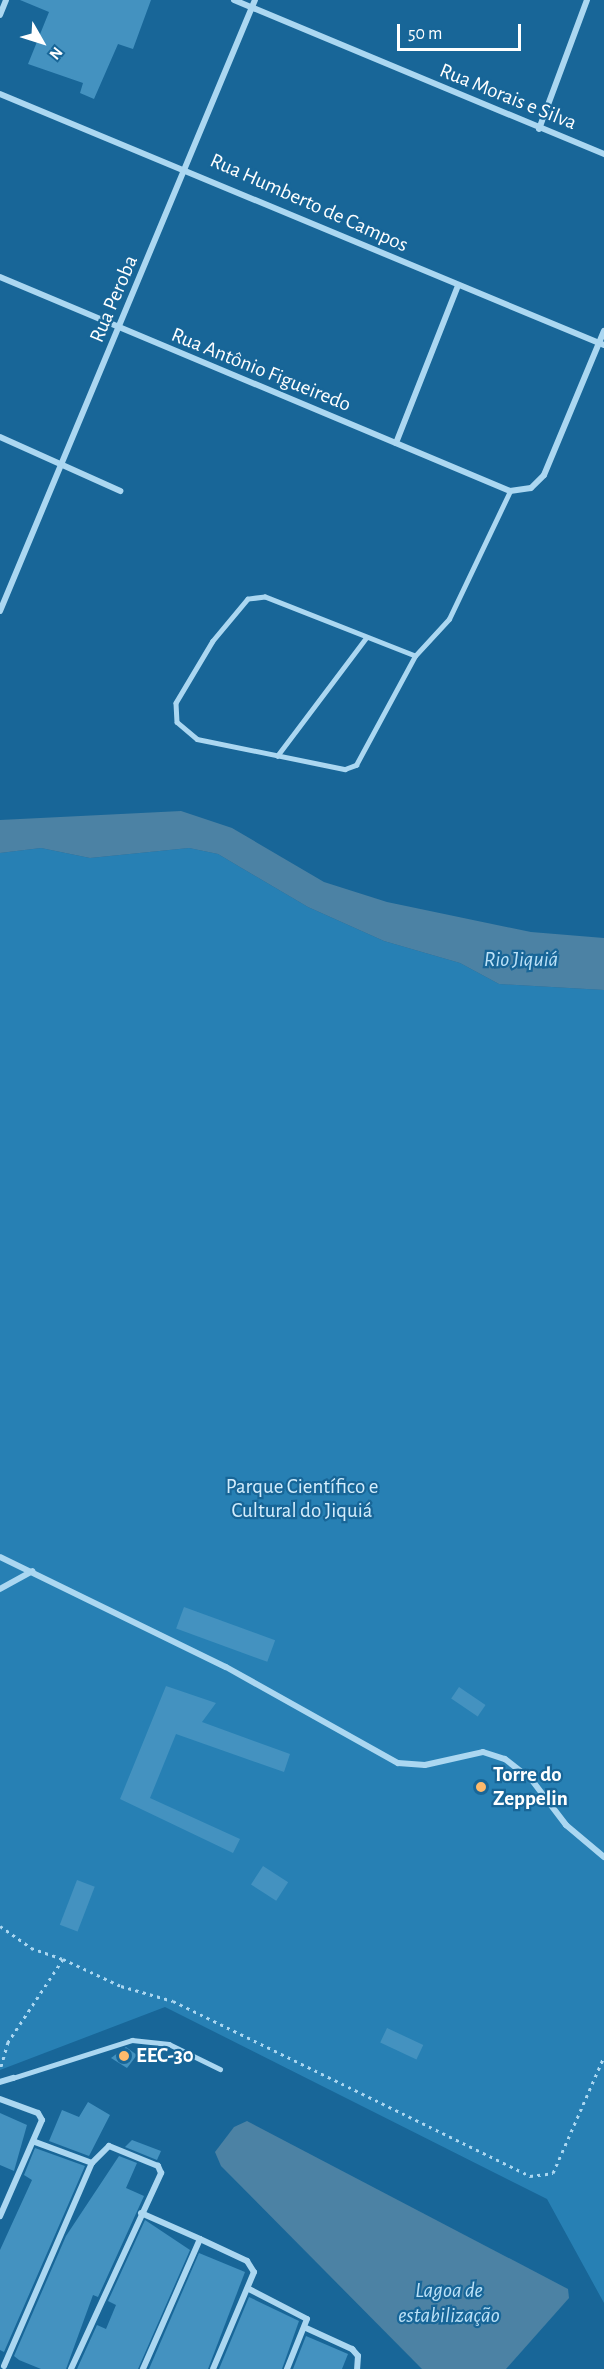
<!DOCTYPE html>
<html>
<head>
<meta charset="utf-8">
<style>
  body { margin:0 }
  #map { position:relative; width:604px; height:2369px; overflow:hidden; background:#186698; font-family:"Alegreya Sans",sans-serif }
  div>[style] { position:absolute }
  .green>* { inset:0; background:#2780b4 }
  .water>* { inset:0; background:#4c82a4 }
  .building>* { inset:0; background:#4492c0; transform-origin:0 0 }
  .path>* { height:3px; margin-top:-1.5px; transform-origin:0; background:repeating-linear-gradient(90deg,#abd7f1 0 3px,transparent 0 7.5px) }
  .lane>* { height:4.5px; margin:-2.25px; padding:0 2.25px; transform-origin:2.25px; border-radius:2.25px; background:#abd7f1 }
  .street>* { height:6px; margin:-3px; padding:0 3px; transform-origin:3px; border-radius:3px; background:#abd7f1 }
  .dots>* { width:16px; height:16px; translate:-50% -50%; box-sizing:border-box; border:3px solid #186698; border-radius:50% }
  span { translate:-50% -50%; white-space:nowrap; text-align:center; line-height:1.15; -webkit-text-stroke:4.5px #186698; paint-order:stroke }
  .street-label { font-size:21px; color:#fff }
  .park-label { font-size:21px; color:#d3edfc }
  .poi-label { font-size:21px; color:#fff; font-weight:700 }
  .left { translate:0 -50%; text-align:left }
  .water-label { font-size:22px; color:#bce2f8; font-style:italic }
  .north { position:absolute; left:12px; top:12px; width:60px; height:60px; -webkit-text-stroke:4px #186698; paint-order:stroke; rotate:129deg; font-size:16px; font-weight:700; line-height:24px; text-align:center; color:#fff }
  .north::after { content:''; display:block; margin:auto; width:21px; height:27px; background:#fff; clip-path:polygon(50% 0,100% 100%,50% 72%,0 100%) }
  .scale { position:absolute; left:397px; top:24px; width:124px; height:27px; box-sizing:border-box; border:3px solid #fff; border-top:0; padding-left:8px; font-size:18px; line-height:21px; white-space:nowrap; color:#fff; -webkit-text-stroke:4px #186698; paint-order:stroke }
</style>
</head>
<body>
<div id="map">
  <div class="green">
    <i style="clip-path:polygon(41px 848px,90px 858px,189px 848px,218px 854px,308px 907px,384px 941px,460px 963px,499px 984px,604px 990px,604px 2303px,547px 2199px,165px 2007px,0 2070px,0 853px)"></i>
  </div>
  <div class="water">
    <i style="clip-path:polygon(181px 811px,232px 828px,324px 882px,387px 902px,531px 932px,604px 938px,604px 990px,499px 984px,460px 963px,384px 941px,308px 907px,218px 854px,189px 848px,90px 858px,41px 848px,0 853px,0 820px)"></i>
    <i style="clip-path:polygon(247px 2121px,568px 2289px,569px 2298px,506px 2369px,422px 2369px,221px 2166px,215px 2152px,234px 2127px)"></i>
  </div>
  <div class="building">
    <i style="clip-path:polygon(20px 0,151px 0,133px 49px,118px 44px,94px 99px,80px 93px,83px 83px,28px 64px,49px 12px)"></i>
    <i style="left:184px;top:1607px;width:97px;height:23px;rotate:20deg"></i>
    <i style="clip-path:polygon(166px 1686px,216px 1703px,202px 1722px,290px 1754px,284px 1772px,176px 1734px,150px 1798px,240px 1839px,233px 1853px,120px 1799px)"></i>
    <i style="left:459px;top:1687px;width:32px;height:14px;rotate:34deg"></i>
    <i style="left:263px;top:1866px;width:30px;height:22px;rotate:33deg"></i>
    <i style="left:77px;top:1880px;width:19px;height:48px;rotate:21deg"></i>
    <i style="left:387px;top:2028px;width:40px;height:16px;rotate:25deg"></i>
    <i style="clip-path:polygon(126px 2047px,137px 2055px,127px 2068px,111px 2058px)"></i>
    <i style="clip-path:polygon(88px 2102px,110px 2115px,89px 2156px,49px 2141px,62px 2110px,79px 2117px)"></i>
    <i style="clip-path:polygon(0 2113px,27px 2125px,14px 2171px,0 2165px)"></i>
    <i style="clip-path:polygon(132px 2140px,161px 2151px,157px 2160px,125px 2147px)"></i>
    <i style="clip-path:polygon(35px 2148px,85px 2166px,4px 2352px,0 2350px,0 2250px,32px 2180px,24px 2175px)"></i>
    <i style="clip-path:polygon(119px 2156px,137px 2163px,126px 2188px,144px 2196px,98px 2297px,93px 2295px,66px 2369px,41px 2369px,19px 2360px,14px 2356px,66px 2236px)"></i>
    <i style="clip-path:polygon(145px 2220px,190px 2250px,138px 2369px,77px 2369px,97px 2325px,106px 2329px,116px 2305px,108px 2301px)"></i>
    <i style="clip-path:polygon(199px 2253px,245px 2272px,208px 2369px,149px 2369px)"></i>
    <i style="clip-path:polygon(249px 2297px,299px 2321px,282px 2369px,219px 2369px)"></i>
    <i style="clip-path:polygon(306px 2336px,348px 2354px,342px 2369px,293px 2369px)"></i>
  </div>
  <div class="path">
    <i style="left:0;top:1926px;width:38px;rotate:35deg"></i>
    <i style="left:31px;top:1948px;width:34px;rotate:19deg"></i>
    <i style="left:63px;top:1959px;width:100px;rotate:123.5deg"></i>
    <i style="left:8px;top:2042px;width:29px;rotate:106deg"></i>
    <i style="left:63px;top:1959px;width:64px;rotate:25deg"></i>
    <i style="left:121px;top:1986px;width:54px;rotate:16.1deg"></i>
    <i style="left:173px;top:2001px;width:398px;rotate:26.1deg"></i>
    <i style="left:530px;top:2176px;width:23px;rotate:-7deg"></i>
    <i style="left:553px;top:2173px;width:127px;rotate:-66.3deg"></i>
  </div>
  <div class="lane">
    <i style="left:415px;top:656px;width:161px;rotate:-158.5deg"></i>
    <i style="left:265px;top:597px;width:17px;rotate:173deg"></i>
    <i style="left:248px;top:599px;width:55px;rotate:129.8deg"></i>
    <i style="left:213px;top:641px;width:72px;rotate:120.8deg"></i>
    <i style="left:176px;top:703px;width:19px;rotate:87deg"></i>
    <i style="left:177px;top:722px;width:26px;rotate:40deg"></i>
    <i style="left:197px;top:739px;width:151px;rotate:11.5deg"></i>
    <i style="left:345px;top:769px;width:12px;rotate:-20deg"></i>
    <i style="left:356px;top:765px;width:124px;rotate:-61.6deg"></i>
    <i style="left:415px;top:656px;width:50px;rotate:-47.4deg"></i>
    <i style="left:449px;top:619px;width:142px;rotate:-64.5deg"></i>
    <i style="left:277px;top:756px;width:148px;rotate:-53deg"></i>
    <i style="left:13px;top:2078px;width:125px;rotate:-17.7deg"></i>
    <i style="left:132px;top:2040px;width:37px;rotate:6deg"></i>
    <i style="left:169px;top:2044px;width:57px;rotate:26.1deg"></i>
  </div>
  <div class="street">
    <i style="left:234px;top:0;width:401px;rotate:22.6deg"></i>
    <i style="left:0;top:15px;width:16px;rotate:-68deg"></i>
    <i style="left:0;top:94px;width:654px;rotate:22.57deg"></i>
    <i style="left:539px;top:129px;width:138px;rotate:-69.6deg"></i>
    <i style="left:0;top:277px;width:553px;rotate:22.76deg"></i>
    <i style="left:510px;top:491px;width:21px;rotate:-8deg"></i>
    <i style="left:531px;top:488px;width:18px;rotate:-45deg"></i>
    <i style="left:544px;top:475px;width:156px;rotate:-67.4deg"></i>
    <i style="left:0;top:437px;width:132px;rotate:24.2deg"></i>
    <i style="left:396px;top:443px;width:169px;rotate:-68.5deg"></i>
    <i style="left:0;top:611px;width:662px;rotate:-67.35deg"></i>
    <i style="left:0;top:1557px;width:251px;rotate:26deg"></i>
    <i style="left:226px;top:1667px;width:197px;rotate:29.2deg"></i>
    <i style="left:398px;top:1763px;width:27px;rotate:4deg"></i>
    <i style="left:425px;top:1765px;width:59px;rotate:-12.6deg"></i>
    <i style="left:483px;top:1752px;width:23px;rotate:18deg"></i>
    <i style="left:505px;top:1759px;width:33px;rotate:38deg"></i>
    <i style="left:531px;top:1779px;width:58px;rotate:52.7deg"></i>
    <i style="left:566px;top:1825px;width:50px;rotate:40.1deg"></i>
    <i style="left:0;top:1589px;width:37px;rotate:-29deg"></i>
    <i style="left:0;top:2082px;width:14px;rotate:-17deg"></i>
    <i style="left:0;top:2099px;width:40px;rotate:20.2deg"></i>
    <i style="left:38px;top:2113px;width:8px;rotate:60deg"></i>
    <i style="left:42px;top:2120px;width:105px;rotate:113.6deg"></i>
    <i style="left:141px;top:2213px;width:64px;rotate:23.8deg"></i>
    <i style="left:200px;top:2239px;width:142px;rotate:113.7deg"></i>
    <i style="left:200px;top:2239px;width:52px;rotate:25.1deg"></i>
    <i style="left:247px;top:2261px;width:13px;rotate:58deg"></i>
    <i style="left:254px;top:2272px;width:105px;rotate:112.9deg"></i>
    <i style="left:249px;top:2289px;width:65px;rotate:27.3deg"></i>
    <i style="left:307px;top:2319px;width:54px;rotate:111.8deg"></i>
    <i style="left:306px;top:2328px;width:51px;rotate:24.5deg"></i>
    <i style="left:352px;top:2349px;width:9px;rotate:49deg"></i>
    <i style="left:358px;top:2356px;width:13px;rotate:94deg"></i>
    <i style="left:4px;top:2366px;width:221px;rotate:-66.6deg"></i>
    <i style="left:92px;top:2163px;width:61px;rotate:-159.8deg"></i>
    <i style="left:71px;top:2369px;width:216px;rotate:-65.3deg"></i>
    <i style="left:161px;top:2173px;width:8px;rotate:-113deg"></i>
    <i style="left:158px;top:2166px;width:53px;rotate:-157.8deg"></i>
    <i style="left:109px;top:2146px;width:24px;rotate:135deg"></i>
  </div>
  <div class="dots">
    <i style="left:481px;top:1787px;background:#ffba6b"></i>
    <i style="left:124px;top:2056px;background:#ffba6b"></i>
  </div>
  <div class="street-label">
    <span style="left:508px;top:97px;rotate:22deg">Rua Morais e Silva</span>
    <span style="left:309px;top:203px;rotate:24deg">Rua Humberto de Campos</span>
    <span style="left:114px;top:299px;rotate:-67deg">Rua Peroba</span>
    <span style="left:261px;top:370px;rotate:22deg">Rua Antônio Figueiredo</span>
  </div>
  <div class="park-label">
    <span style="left:302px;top:1499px">Parque Científico e<br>Cultural do Jiquiá</span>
  </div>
  <div class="poi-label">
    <span class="left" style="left:493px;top:1787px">Torre do<br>Zeppelin</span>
    <span class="left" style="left:136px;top:2056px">EEC-30</span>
  </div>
  <div class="water-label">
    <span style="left:521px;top:960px">Rio Jiquiá</span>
    <span style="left:449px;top:2303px">Lagoa de<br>estabilização</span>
  </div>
  <div class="north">N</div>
  <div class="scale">50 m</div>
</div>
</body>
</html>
